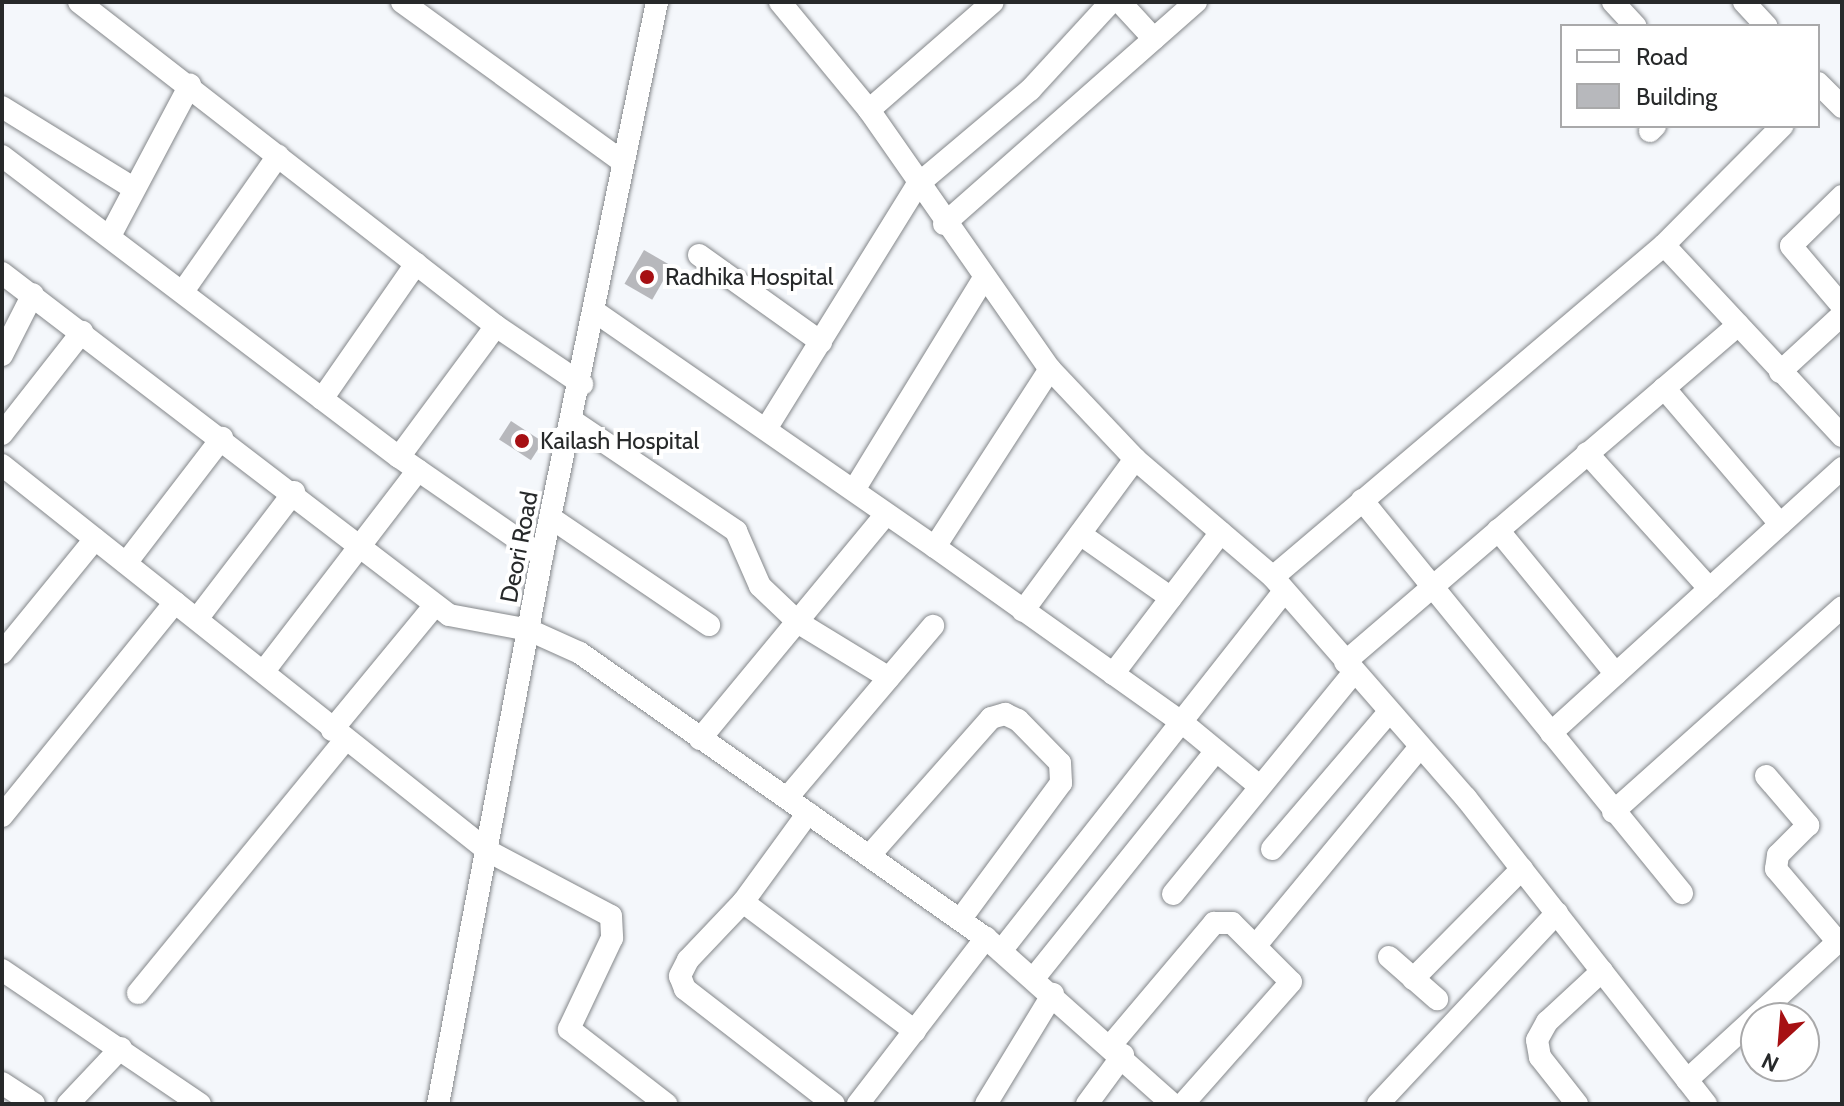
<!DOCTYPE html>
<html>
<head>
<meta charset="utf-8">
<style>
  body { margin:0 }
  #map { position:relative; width:1844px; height:1106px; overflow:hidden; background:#f4f7fb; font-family:Cabin,sans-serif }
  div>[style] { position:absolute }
  .building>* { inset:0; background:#b7b8bc; transform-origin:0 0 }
  .roads { filter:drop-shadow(0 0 2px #84878a) drop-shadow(0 0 2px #84878a) }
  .minor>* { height:22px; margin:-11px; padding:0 11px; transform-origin:11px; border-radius:11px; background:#fff }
  .dots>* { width:22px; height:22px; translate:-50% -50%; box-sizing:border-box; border:4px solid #fff; border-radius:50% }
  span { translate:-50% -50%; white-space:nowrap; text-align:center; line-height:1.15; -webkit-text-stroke:8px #fff; paint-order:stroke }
  .poi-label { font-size:24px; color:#27292a }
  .left { translate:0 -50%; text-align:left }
  .street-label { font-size:24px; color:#27292a }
  .frame { position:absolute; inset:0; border:4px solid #27292a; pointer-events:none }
  .legend { position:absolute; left:1560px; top:24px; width:260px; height:104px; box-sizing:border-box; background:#fff; border:2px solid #a9a9aa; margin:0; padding:10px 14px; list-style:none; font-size:24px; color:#27292a }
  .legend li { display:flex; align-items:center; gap:16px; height:40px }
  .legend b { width:40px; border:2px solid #a9a9aa }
  .north { position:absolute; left:1740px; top:1002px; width:80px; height:80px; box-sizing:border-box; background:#fff; border:2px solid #a9a9aa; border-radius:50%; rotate:206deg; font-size:22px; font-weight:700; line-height:32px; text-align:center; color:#27292a }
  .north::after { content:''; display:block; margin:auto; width:28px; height:36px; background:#a61013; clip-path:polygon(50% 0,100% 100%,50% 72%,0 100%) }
</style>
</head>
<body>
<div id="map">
  <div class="building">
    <i style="left:644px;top:250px;width:32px;height:39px;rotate:30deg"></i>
    <i style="left:511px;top:421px;width:38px;height:22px;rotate:33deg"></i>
  </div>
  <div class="roads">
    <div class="minor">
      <i style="left:79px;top:2px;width:528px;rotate:37.85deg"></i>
      <i style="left:496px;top:326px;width:104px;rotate:34deg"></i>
      <i style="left:402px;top:2px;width:273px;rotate:35.9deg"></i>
      <i style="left:780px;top:2px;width:140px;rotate:50.5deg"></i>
      <i style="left:869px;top:110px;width:316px;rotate:55.1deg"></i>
      <i style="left:1050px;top:369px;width:124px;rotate:46.6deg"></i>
      <i style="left:1135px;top:459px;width:182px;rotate:40.5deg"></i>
      <i style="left:1273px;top:577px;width:293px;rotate:48.9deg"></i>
      <i style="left:1466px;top:798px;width:389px;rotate:51.9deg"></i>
      <i style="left:1120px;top:2px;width:50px;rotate:47.4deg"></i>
      <i style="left:1613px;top:2px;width:33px;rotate:47deg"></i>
      <i style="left:1744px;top:2px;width:33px;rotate:47deg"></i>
      <i style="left:1818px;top:83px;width:34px;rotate:45deg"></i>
      <i style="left:2px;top:107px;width:154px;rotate:31.7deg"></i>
      <i style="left:869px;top:110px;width:164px;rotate:-41.1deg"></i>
      <i style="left:1650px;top:131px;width:7px;rotate:-45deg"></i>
      <i style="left:2px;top:156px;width:498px;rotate:37.2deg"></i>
      <i style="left:399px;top:457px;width:174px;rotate:34.7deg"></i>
      <i style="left:1842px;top:196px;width:71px;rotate:135.6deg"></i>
      <i style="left:1791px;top:246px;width:79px;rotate:49.6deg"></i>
      <i style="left:944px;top:224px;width:336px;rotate:-41.4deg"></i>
      <i style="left:111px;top:234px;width:169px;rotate:-62.1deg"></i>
      <i style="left:1664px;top:245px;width:261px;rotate:47deg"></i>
      <i style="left:699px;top:255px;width:150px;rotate:35.5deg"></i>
      <i style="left:2px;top:273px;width:563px;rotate:37.42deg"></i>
      <i style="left:449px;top:615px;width:81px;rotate:10.6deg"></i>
      <i style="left:529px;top:630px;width:56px;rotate:24.3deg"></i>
      <i style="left:580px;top:653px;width:496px;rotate:35.1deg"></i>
      <i style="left:986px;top:938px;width:249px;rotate:41.7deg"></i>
      <i style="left:184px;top:290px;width:164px;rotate:-55deg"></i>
      <i style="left:594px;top:311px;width:415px;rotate:34.7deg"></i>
      <i style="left:2px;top:355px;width:68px;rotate:-63.1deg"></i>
      <i style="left:1050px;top:369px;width:212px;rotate:122.9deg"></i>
      <i style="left:935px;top:547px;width:305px;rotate:35.4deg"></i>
      <i style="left:1184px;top:724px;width:96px;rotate:39.5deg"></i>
      <i style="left:1780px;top:372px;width:84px;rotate:-42.6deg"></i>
      <i style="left:1664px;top:388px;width:179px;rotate:49.5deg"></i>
      <i style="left:322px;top:399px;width:165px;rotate:-55.2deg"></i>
      <i style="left:573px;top:421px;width:197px;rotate:34deg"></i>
      <i style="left:736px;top:531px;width:60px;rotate:66.4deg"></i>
      <i style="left:760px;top:586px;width:54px;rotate:43.5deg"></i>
      <i style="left:799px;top:623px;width:105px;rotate:31.4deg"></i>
      <i style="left:766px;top:429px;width:287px;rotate:-58.2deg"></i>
      <i style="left:917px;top:185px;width:148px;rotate:-40.1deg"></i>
      <i style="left:1030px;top:90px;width:120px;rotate:-47.4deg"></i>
      <i style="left:2px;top:434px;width:130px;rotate:-51.9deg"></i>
      <i style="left:1587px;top:453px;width:183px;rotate:47.9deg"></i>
      <i style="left:399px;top:457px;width:163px;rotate:-53.5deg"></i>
      <i style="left:2px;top:465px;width:621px;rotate:38.46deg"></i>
      <i style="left:488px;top:851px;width:139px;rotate:27.9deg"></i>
      <i style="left:611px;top:916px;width:22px;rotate:87deg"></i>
      <i style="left:612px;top:938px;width:101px;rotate:115.3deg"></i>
      <i style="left:569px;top:1029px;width:123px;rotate:37.7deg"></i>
      <i style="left:854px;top:490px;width:249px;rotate:-58.5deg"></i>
      <i style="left:1362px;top:500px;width:507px;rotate:50.85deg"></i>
      <i style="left:551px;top:518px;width:191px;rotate:34.1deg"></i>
      <i style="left:1498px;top:530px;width:186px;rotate:50.7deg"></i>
      <i style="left:1080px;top:534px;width:111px;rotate:35.1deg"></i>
      <i style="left:126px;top:563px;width:158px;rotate:-52.5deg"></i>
      <i style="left:1273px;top:577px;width:513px;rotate:-40.33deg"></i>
      <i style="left:1664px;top:245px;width:168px;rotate:-45.2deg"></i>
      <i style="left:1023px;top:611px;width:189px;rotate:-53.6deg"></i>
      <i style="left:197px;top:619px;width:160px;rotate:-52.6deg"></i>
      <i style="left:2px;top:653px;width:147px;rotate:-50.8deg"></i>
      <i style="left:1345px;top:662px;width:518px;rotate:-40.61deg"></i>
      <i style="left:264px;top:671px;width:253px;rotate:-52.5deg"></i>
      <i style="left:1113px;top:674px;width:178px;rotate:-52.7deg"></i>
      <i style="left:332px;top:730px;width:162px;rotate:-50.5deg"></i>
      <i style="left:1551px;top:733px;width:394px;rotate:-42.3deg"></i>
      <i style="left:700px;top:739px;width:292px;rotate:-50.4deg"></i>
      <i style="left:1766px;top:776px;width:65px;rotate:49.4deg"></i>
      <i style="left:1808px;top:825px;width:42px;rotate:135deg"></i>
      <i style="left:1778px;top:855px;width:14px;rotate:98deg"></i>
      <i style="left:1776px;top:869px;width:96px;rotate:49.7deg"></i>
      <i style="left:787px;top:798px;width:226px;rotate:-49.7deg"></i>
      <i style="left:1613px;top:812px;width:307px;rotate:-41.8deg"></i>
      <i style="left:808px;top:813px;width:110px;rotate:126.1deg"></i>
      <i style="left:743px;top:902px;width:215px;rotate:36.9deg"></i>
      <i style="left:2px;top:816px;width:275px;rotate:-51deg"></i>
      <i style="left:1272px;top:849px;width:180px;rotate:-49.5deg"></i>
      <i style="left:869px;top:856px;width:184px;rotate:-48.5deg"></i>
      <i style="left:991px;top:718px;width:15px;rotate:-16deg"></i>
      <i style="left:1005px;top:714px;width:14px;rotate:25deg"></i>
      <i style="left:1018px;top:720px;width:60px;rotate:45.7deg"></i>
      <i style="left:1060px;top:763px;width:20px;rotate:87deg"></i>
      <i style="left:1061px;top:783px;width:170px;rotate:126.4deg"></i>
      <i style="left:1173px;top:894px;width:286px;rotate:-50.8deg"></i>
      <i style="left:743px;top:902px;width:80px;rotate:133.5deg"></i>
      <i style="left:688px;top:960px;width:18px;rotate:117deg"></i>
      <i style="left:680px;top:976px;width:14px;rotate:69deg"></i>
      <i style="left:685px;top:989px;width:188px;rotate:37.7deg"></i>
      <i style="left:1257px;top:944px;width:254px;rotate:-50.4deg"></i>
      <i style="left:1001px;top:951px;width:458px;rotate:-51.8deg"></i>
      <i style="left:1389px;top:957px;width:64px;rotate:41.2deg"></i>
      <i style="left:2px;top:970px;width:239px;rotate:34.1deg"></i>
      <i style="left:1034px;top:978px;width:291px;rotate:-51.3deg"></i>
      <i style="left:1413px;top:979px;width:155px;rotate:-45.3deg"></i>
      <i style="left:138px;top:993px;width:327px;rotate:-50.7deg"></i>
      <i style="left:1111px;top:1045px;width:160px;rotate:-49.8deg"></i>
      <i style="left:1214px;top:923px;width:18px"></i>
      <i style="left:1232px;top:923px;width:83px;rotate:45deg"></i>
      <i style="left:1291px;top:982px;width:163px;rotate:131.5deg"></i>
      <i style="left:1687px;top:1080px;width:210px;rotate:-42.5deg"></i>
      <i style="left:2px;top:1083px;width:38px;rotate:33deg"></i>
      <i style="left:68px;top:1104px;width:77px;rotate:-46.6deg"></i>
      <i style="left:438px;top:1104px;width:558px;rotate:-79.25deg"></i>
      <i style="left:542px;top:556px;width:566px;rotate:-78.27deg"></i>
      <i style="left:858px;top:1104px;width:210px;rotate:-52.4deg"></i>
      <i style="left:986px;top:1104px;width:129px;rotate:-58.7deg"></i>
      <i style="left:1087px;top:1104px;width:61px;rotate:-53.7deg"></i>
      <i style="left:1378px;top:1104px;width:262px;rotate:-46.9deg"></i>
      <i style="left:1577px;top:1104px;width:60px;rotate:-128.2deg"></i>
      <i style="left:1540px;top:1057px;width:17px;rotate:-100deg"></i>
      <i style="left:1537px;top:1040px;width:21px;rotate:-61deg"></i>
      <i style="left:1547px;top:1022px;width:75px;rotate:-42.8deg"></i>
    </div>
  </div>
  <div class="dots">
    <i style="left:647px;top:277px;background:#a61013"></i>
    <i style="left:522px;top:441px;background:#a61013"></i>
  </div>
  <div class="poi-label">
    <span class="left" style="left:665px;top:277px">Radhika Hospital</span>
    <span class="left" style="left:540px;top:441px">Kailash Hospital</span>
  </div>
  <div class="street-label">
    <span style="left:519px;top:547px;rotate:-79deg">Deori Road</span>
  </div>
  <div class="frame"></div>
  <ul class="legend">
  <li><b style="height:10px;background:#fff"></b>Road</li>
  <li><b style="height:22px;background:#b7b8bc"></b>Building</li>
  </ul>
  <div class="north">N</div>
</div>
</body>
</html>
